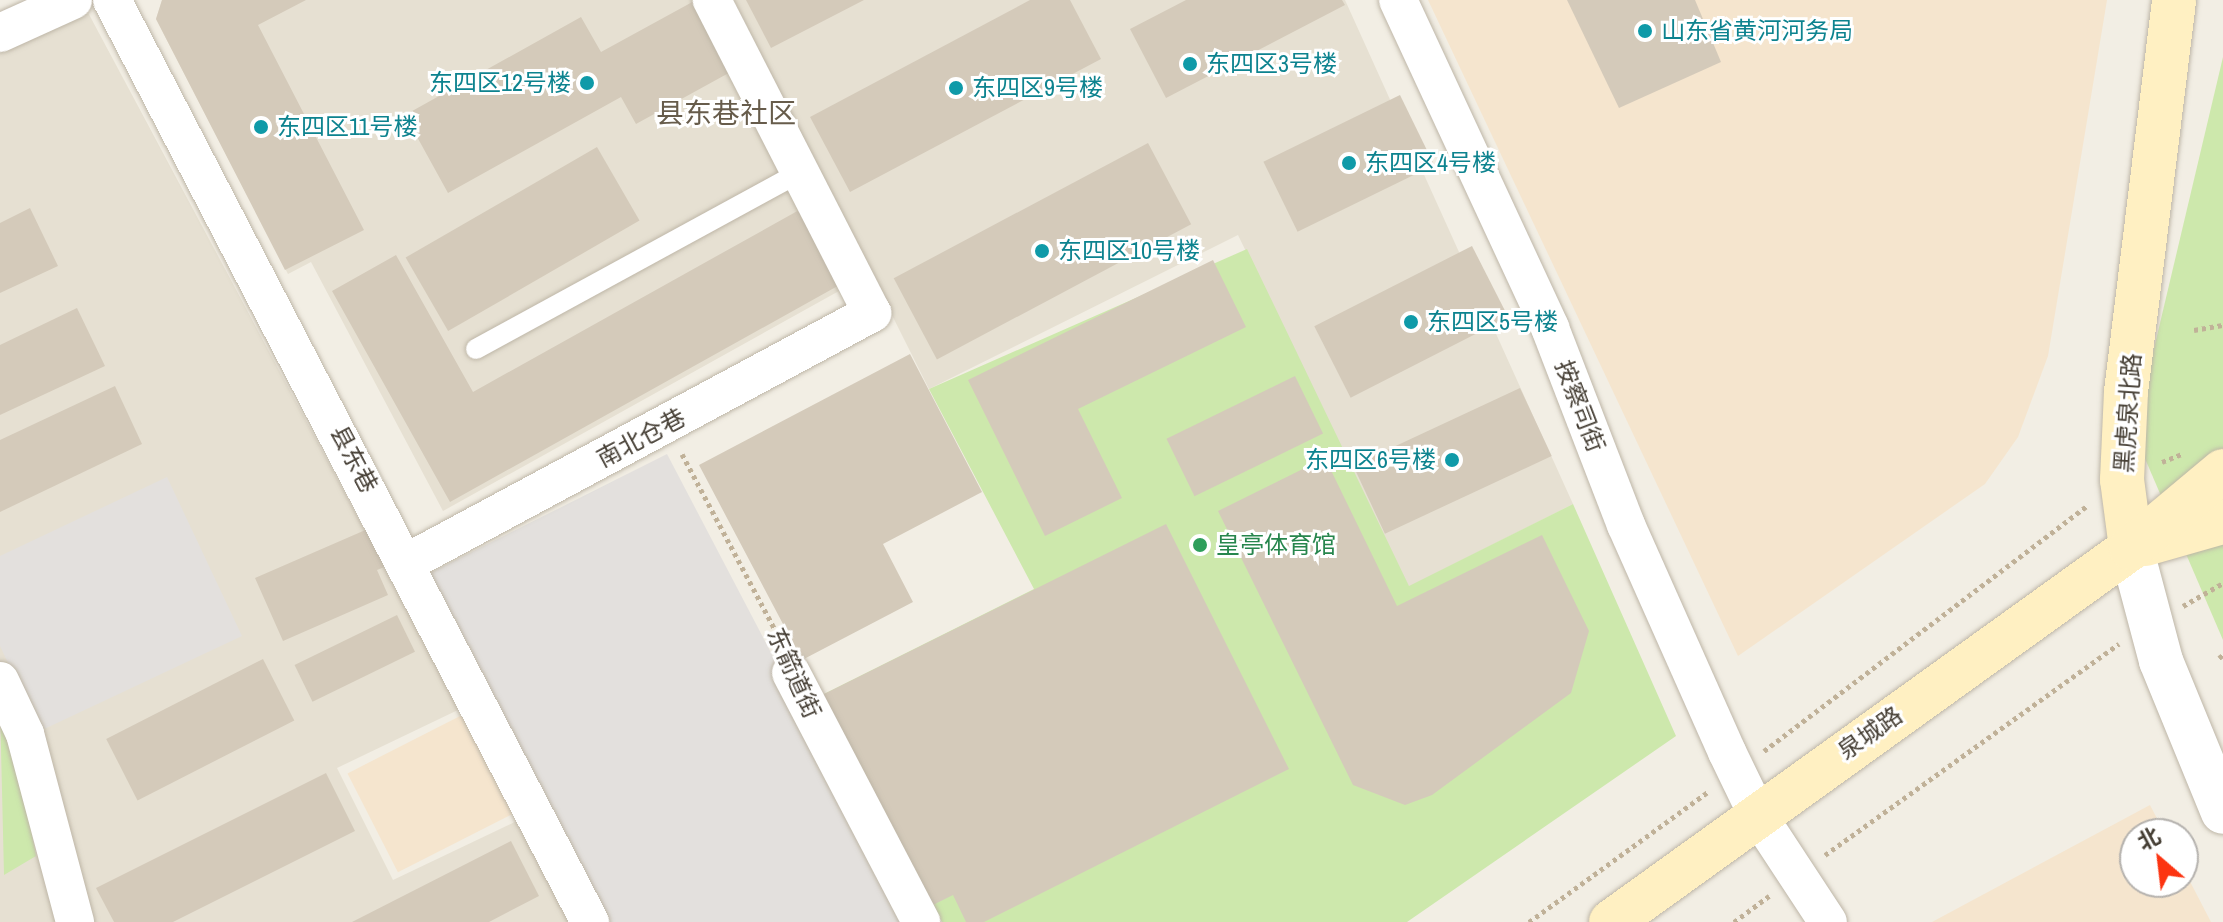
<!DOCTYPE html>
<html>
<head>
<meta charset="utf-8">
<style>
  body { margin:0 }
  #map { position:relative; width:2223px; height:922px; overflow:hidden; background:#f2eee4; font-family:"Archivo Narrow","Noto Sans SC",sans-serif }
  div>[style] { position:absolute }
  .residential>* { inset:0; background:#e6e0d2 }
  .commercial>* { inset:0; background:#f5e5ce; transform-origin:0 0 }
  .green>* { inset:0; background:#cde8ac }
  .parking>* { inset:0; background:#e3e0dd }
  .building>* { inset:0; background:#d4caba; transform-origin:0 0 }
  .path>* { height:5px; margin-top:-2.5px; transform-origin:0; background:repeating-linear-gradient(90deg,#c0b198 0 4px,transparent 0 8px) }
  .roads { filter:drop-shadow(0 0 2px #beb6a7) drop-shadow(0 0 2px #beb6a7) }
  .service>* { height:20px; margin:-10px; padding:0 10px; transform-origin:10px; border-radius:10px; background:#fff }
  .minor>* { height:38px; margin:-19px; padding:0 19px; transform-origin:19px; border-radius:19px; background:#fff }
  .tertiary>* { height:44px; margin:-22px; padding:0 22px; transform-origin:22px; border-radius:22px; background:#fff }
  .secondary>* { height:44px; margin:-22px; padding:0 22px; transform-origin:22px; border-radius:22px; background:#fff0c2 }
  .dots>* { width:22px; height:22px; translate:-50% -50%; box-sizing:border-box; border:4px solid #fff; border-radius:50% }
  span { translate:-50% -50%; white-space:nowrap; text-align:center; line-height:1.15; -webkit-text-stroke:6px #fff; paint-order:stroke }
  .culture-label { font-size:24px; color:#0d838f }
  .left { translate:0 -50%; text-align:left }
  .right { translate:-100% -50%; text-align:right }
  .street-label { font-size:24px; color:#453e34 }
  .leisure-label { font-size:24px; color:#27864d }
  .quarter-label { font-size:28px; color:#675c4b }
  .north { position:absolute; left:2119px; top:818px; width:80px; height:80px; box-sizing:border-box; background:#fff; border:2px solid #b5b2ae; border-radius:50%; rotate:332deg; font-size:22px; font-weight:700; line-height:32px; text-align:center; color:#453e34 }
  .north::after { content:''; display:block; margin:auto; width:28px; height:36px; background:#fc3411; clip-path:polygon(50% 0,100% 100%,50% 72%,0 100%) }
</style>
</head>
<body>
<div id="map">
  <div class="residential">
    <i style="clip-path:polygon(162px 0,701px 0,848px 286px,443px 511px,311px 262px,288px 274px,156px 19px)"></i>
    <i style="clip-path:polygon(734px 0,1345px 0,1573px 504px,1409px 587px,1238px 235px,929px 389px)"></i>
    <i style="clip-path:polygon(84px 5px,460px 709px,337px 768px,393px 880px,521px 819px,573px 922px,0 922px,0 45px)"></i>
  </div>
  <div class="commercial">
    <i style="clip-path:polygon(1428px 0,2107px 0,2048px 356px,2018px 437px,1985px 484px,1738px 656px)"></i>
    <i style="left:466px;top:713px;width:111px;height:133px;rotate:63deg"></i>
    <i style="clip-path:polygon(2150px 805px,2165px 834px,2135px 834px,2135px 882px,2183px 882px,2183px 868px,2211px 922px,1932px 922px)"></i>
  </div>
  <div class="green">
    <i style="clip-path:polygon(2223px 57px,2223px 640px,2134px 433px)"></i>
    <i style="clip-path:polygon(1247px 249px,1409px 586px,1573px 504px,1676px 736px,1407px 922px,942px 922px,818px 697px,1034px 589px,929px 389px)"></i>
    <i style="clip-path:polygon(0 706px,14px 739px,36px 856px,4px 875px)"></i>
  </div>
  <div class="parking">
    <i style="clip-path:polygon(667px 454px,912px 922px,603px 922px,424px 576px)"></i>
    <i style="clip-path:polygon(167px 477px,242px 636px,40px 731px,0 646px,0 556px)"></i>
  </div>
  <div class="building">
    <i style="clip-path:polygon(162px 0,306px 0,258px 25px,364px 230px,285px 270px,156px 19px)"></i>
    <i style="clip-path:polygon(696px 0,736px 69px,636px 124px,621px 97px,448px 193px,405px 115px,581px 17px,601px 52px)"></i>
    <i style="clip-path:polygon(746px 0,864px 0,771px 48px)"></i>
    <i style="clip-path:polygon(1030px 0,1070px 0,1101px 59px,850px 192px,810px 117px)"></i>
    <i style="clip-path:polygon(1186px 0,1342px 0,1345px 5px,1166px 98px,1130px 29px)"></i>
    <i style="clip-path:polygon(1567px 0,1695px 0,1721px 62px,1619px 108px)"></i>
    <i style="left:1400px;top:95px;width:78px;height:152px;rotate:64deg"></i>
    <i style="left:1148px;top:143px;width:92px;height:288px;rotate:62deg"></i>
    <i style="left:597px;top:147px;width:85px;height:221px;rotate:60deg"></i>
    <i style="clip-path:polygon(30px 208px,58px 266px,0 293px,0 223px)"></i>
    <i style="clip-path:polygon(801px 209px,843px 283px,450px 502px,332px 291px,396px 255px,473px 392px)"></i>
    <i style="left:1472px;top:246px;width:80px;height:177px;rotate:63deg"></i>
    <i style="clip-path:polygon(1213px 260px,1246px 327px,1078px 409px,1122px 498px,1045px 536px,968px 380px)"></i>
    <i style="clip-path:polygon(77px 308px,105px 366px,0 415px,0 345px)"></i>
    <i style="clip-path:polygon(910px 354px,982px 492px,883px 544px,913px 602px,802px 660px,699px 465px)"></i>
    <i style="left:1295px;top:376px;width:64px;height:143px;rotate:64deg"></i>
    <i style="clip-path:polygon(115px 386px,142px 444px,0 512px,0 440px)"></i>
    <i style="left:1520px;top:388px;width:75px;height:184px;rotate:65deg"></i>
    <i style="clip-path:polygon(1325px 458px,1397px 606px,1542px 535px,1589px 631px,1571px 693px,1432px 795px,1405px 805px,1353px 785px,1218px 511px)"></i>
    <i style="clip-path:polygon(1166px 524px,1289px 769px,984px 922px,966px 922px,953px 895px,925px 909px,818px 697px)"></i>
    <i style="clip-path:polygon(370px 528px,387px 566px,377px 570px,388px 595px,283px 641px,255px 578px)"></i>
    <i style="left:397px;top:615px;width:41px;height:114px;rotate:64deg"></i>
    <i style="left:263px;top:659px;width:69px;height:176px;rotate:63deg"></i>
    <i style="clip-path:polygon(326px 773px,355px 831px,173px 922px,114px 922px,96px 888px)"></i>
    <i style="clip-path:polygon(511px 841px,539px 896px,489px 922px,352px 922px)"></i>
  </div>
  <div class="path">
    <i style="left:2194px;top:330px;width:29px;rotate:-10deg"></i>
    <i style="left:682px;top:454px;width:214px;rotate:62.1deg"></i>
    <i style="left:2162px;top:462px;width:22px;rotate:-22deg"></i>
    <i style="left:2183px;top:606px;width:46px;rotate:-29.9deg"></i>
    <i style="left:2219px;top:658px;width:5px;rotate:-37deg"></i>
    <i style="left:1764px;top:751px;width:407px;rotate:-37.2deg"></i>
    <i style="left:1825px;top:855px;width:362px;rotate:-35.7deg"></i>
    <i style="left:1529px;top:922px;width:221px;rotate:-36deg"></i>
    <i style="left:1734px;top:922px;width:44px;rotate:-36.6deg"></i>
  </div>
  <div class="roads">
    <div class="service">
      <i style="left:476px;top:349px;width:369px;rotate:-28.6deg"></i>
    </div>
    <div class="minor">
      <i style="left:112px;top:0;width:1039px;rotate:62.6deg"></i>
      <i style="left:1398px;top:0;width:362px;rotate:65.1deg"></i>
      <i style="left:1550px;top:328px;width:211px;rotate:68.9deg"></i>
      <i style="left:1626px;top:525px;width:248px;rotate:66deg"></i>
      <i style="left:1727px;top:752px;width:69px;rotate:64.2deg"></i>
      <i style="left:1757px;top:814px;width:129px;rotate:56.7deg"></i>
      <i style="left:0;top:33px;width:80px;rotate:-24.3deg"></i>
      <i style="left:408px;top:562px;width:527px;rotate:-28.22deg"></i>
      <i style="left:872px;top:313px;width:352px;rotate:-117.1deg"></i>
      <i style="left:791px;top:673px;width:281px;rotate:62.4deg"></i>
      <i style="left:0;top:681px;width:59px;rotate:64.7deg"></i>
      <i style="left:25px;top:734px;width:195px;rotate:75.1deg"></i>
    </div>
    <div class="tertiary">
      <i style="left:2131px;top:548px;width:117px;rotate:75.1deg"></i>
      <i style="left:2161px;top:661px;width:163px;rotate:67.7deg"></i>
    </div>
    <div class="secondary">
      <i style="left:2145px;top:544px;width:81px;rotate:-15.8deg"></i>
      <i style="left:2131px;top:548px;width:69px;rotate:-97.5deg"></i>
      <i style="left:2122px;top:480px;width:88px;rotate:-87.4deg"></i>
      <i style="left:2126px;top:392px;width:395px;rotate:-83deg"></i>
      <i style="left:1611px;top:922px;width:641px;rotate:-35.72deg"></i>
      <i style="left:2131px;top:548px;width:120px;rotate:-39.9deg"></i>
    </div>
  </div>
  <div class="dots">
    <i style="left:1645px;top:31px;background:#0f9aa8"></i>
    <i style="left:1190px;top:64px;background:#0f9aa8"></i>
    <i style="left:587px;top:83px;background:#0f9aa8"></i>
    <i style="left:956px;top:88px;background:#0f9aa8"></i>
    <i style="left:261px;top:127px;background:#0f9aa8"></i>
    <i style="left:1349px;top:163px;background:#0f9aa8"></i>
    <i style="left:1042px;top:251px;background:#0f9aa8"></i>
    <i style="left:1411px;top:322px;background:#0f9aa8"></i>
    <i style="left:1452px;top:460px;background:#0f9aa8"></i>
    <i style="left:1200px;top:545px;background:#2e9e5b"></i>
  </div>
  <div class="culture-label">
    <span class="left" style="left:1661px;top:31px">山东省黄河河务局</span>
    <span class="left" style="left:1206px;top:64px">东四区3号楼</span>
    <span class="right" style="left:571px;top:83px">东四区12号楼</span>
    <span class="left" style="left:972px;top:88px">东四区9号楼</span>
    <span class="left" style="left:277px;top:127px">东四区11号楼</span>
    <span class="left" style="left:1365px;top:163px">东四区4号楼</span>
    <span class="left" style="left:1058px;top:251px">东四区10号楼</span>
    <span class="left" style="left:1427px;top:322px">东四区5号楼</span>
    <span class="right" style="left:1436px;top:460px">东四区6号楼</span>
  </div>
  <div class="street-label">
    <span style="left:1580px;top:406px;rotate:69deg">按察司街</span>
    <span style="left:2128px;top:413px;rotate:-86deg">黑虎泉北路</span>
    <span style="left:641px;top:438px;rotate:-28deg">南北仓巷</span>
    <span style="left:354px;top:459px;rotate:62deg">县东巷</span>
    <span style="left:794px;top:673px;rotate:66deg">东箭道街</span>
    <span style="left:1870px;top:733px;rotate:-35deg">泉城路</span>
  </div>
  <div class="leisure-label">
    <span class="left" style="left:1216px;top:545px">皇亭体育馆</span>
  </div>
  <div class="quarter-label">
    <span style="left:726px;top:113px">县东巷社区</span>
  </div>
  <div class="north">北</div>
</div>
</body>
</html>
